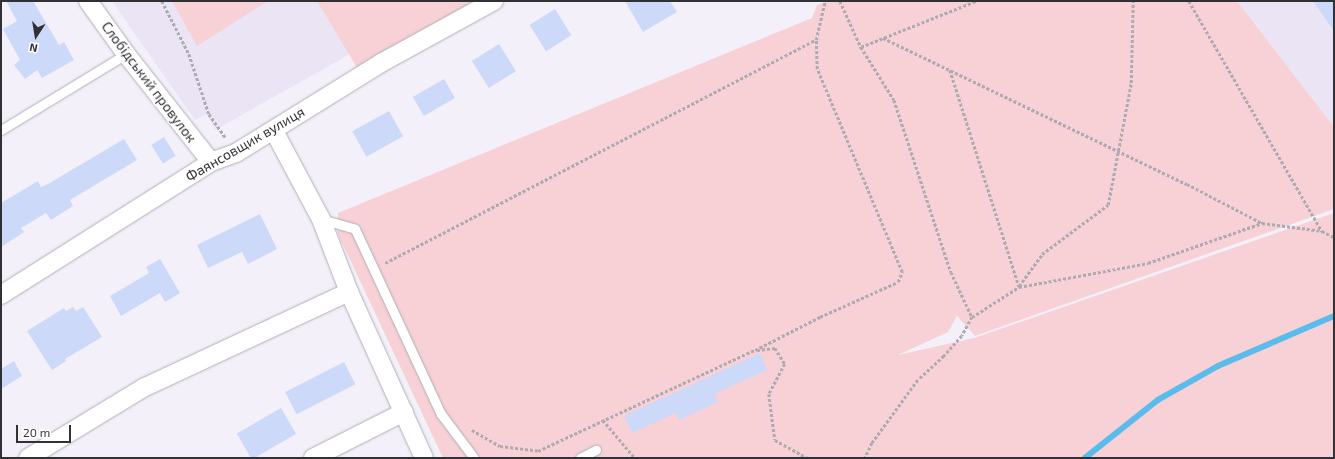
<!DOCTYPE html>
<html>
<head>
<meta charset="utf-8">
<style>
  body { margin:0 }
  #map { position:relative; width:1335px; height:459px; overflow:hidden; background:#f3f0fa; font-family:"Exo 2",sans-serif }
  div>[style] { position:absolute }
  .built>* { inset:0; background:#eae4f5 }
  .green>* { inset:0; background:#f7d1d5 }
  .stream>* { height:5.5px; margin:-2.75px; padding:0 2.75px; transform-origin:2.75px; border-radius:2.75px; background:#5abcec }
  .building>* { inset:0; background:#ccd9f9; transform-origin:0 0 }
  .path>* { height:2.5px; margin-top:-1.25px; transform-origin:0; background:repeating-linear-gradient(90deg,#adaab2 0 3px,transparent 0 5px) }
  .roads { filter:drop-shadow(0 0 1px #b1aeb8) drop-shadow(0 0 1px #b1aeb8) }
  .service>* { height:9px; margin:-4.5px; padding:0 4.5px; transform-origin:4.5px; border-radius:4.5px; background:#fff }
  .minor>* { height:18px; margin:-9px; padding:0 9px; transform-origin:9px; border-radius:9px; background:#fff }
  span { translate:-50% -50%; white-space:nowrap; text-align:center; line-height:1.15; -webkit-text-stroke:3px #fff; paint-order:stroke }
  .street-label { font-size:14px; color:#313034 }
  .frame { position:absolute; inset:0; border:2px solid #313034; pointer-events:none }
  .north { position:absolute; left:16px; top:16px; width:40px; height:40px; -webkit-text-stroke:3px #fff; paint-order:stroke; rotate:192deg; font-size:11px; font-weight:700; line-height:16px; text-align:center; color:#313034 }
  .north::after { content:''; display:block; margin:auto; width:14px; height:18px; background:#313034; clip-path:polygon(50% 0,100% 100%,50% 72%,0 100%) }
  .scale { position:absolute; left:16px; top:425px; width:55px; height:18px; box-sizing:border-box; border:2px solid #313034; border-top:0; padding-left:5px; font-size:12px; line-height:14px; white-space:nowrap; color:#313034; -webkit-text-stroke:3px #fff; paint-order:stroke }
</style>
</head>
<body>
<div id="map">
  <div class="built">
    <i style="clip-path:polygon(112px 1px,375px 1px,393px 30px,215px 130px,207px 114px,195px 120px)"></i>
    <i style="clip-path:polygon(1237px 1px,1334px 1px,1334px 127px)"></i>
  </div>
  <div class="green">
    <i style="clip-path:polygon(172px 1px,268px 1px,197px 46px)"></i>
    <i style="clip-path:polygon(317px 1px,490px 1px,359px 71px)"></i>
    <i style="clip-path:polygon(828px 1px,1237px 1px,1334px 127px,1334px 209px,975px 336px,957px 316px,948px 332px,898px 355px,974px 338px,1334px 213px,1334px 458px,443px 458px,338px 234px,338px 213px,812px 18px,817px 5px)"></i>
  </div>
  <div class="stream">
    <i style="left:1085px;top:458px;width:93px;rotate:-38.5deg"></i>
    <i style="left:1158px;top:400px;width:69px;rotate:-29.5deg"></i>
    <i style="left:1218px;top:366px;width:126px;rotate:-23.3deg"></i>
  </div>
  <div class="building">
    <i style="clip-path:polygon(6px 1px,33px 1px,59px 45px,64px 42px,74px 60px,42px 78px,37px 70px,25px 79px,14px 65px,20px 60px,3px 29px,17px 21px)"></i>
    <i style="clip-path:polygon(625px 1px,670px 1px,677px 12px,643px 32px)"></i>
    <i style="clip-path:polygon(1313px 1px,1334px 1px,1334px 31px)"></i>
    <i style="left:555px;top:9px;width:31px;height:30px;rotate:58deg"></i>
    <i style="left:499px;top:44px;width:32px;height:32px;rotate:58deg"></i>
    <i style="left:444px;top:79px;width:22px;height:36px;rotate:60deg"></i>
    <i style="left:389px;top:111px;width:29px;height:42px;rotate:61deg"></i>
    <i style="left:164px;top:137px;width:22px;height:15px;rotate:58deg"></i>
    <i style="clip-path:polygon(124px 139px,137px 160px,70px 200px,73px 206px,51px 220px,46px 213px,21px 228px,24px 232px,1px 247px,1px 203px,38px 181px,41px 187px,48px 184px)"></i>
    <i style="clip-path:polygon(260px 214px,277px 249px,248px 264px,242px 252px,208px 268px,197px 245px)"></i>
    <i style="clip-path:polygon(160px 259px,180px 293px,165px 302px,160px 293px,121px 316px,110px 296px,149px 273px,146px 267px)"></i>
    <i style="clip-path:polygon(73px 307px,76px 311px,83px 307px,102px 337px,65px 359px,66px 361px,52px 370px,27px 331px,64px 308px,66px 311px)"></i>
    <i style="clip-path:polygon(760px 353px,767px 370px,714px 394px,718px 402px,679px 420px,676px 413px,632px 433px,624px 416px)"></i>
    <i style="clip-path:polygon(14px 361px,22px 376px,1px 389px,1px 369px)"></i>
    <i style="left:344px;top:362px;width:25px;height:66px;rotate:63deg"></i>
    <i style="left:281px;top:408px;width:30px;height:51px;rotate:60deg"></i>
  </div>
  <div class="path">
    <i style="left:162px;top:1px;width:59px;rotate:63deg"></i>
    <i style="left:189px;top:54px;width:63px;rotate:71.6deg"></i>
    <i style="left:209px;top:114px;width:29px;rotate:55deg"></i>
    <i style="left:840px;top:1px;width:51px;rotate:65.5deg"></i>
    <i style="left:861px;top:47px;width:62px;rotate:58.1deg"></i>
    <i style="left:894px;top:100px;width:181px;rotate:71.7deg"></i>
    <i style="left:951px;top:272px;width:50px;rotate:65deg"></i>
    <i style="left:972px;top:317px;width:21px;rotate:118deg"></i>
    <i style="left:962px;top:336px;width:27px;rotate:132deg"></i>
    <i style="left:944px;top:356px;width:35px;rotate:137deg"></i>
    <i style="left:918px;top:380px;width:78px;rotate:126.1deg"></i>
    <i style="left:872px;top:443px;width:17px;rotate:115deg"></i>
    <i style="left:1189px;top:1px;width:266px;rotate:60deg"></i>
    <i style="left:1322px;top:231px;width:13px;rotate:27deg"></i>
    <i style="left:883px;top:38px;width:337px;rotate:25.7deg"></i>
    <i style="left:1187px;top:184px;width:85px;rotate:27.5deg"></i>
    <i style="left:861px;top:47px;width:124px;rotate:-21.8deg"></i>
    <i style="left:950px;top:70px;width:227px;rotate:72.3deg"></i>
    <i style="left:385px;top:263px;width:485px;rotate:-27.4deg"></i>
    <i style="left:816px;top:40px;width:40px;rotate:-77deg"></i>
    <i style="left:1019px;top:286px;width:39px;rotate:-54deg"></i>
    <i style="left:1042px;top:254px;width:82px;rotate:-36.6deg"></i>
    <i style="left:1108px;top:205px;width:124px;rotate:-79.3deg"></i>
    <i style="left:1131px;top:83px;width:82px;rotate:-88.6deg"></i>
    <i style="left:972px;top:317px;width:56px;rotate:-32.6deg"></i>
    <i style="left:1019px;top:287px;width:131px;rotate:-10.5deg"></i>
    <i style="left:1148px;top:263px;width:121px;rotate:-19.3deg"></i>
    <i style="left:1262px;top:223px;width:61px;rotate:7.6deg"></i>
    <i style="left:757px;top:350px;width:18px;rotate:-6deg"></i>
    <i style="left:775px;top:348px;width:19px;rotate:58deg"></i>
    <i style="left:785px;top:364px;width:34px;rotate:118deg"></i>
    <i style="left:769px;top:394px;width:46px;rotate:82.6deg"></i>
    <i style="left:775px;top:440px;width:37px;rotate:29deg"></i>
    <i style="left:603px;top:420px;width:50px;rotate:49.9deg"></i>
    <i style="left:472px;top:430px;width:32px;rotate:30deg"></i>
    <i style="left:500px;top:446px;width:38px;rotate:7deg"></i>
    <i style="left:538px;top:451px;width:239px;rotate:-25deg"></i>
    <i style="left:755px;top:350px;width:73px;rotate:-26.9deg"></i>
    <i style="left:820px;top:317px;width:85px;rotate:-24.2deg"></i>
    <i style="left:898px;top:282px;width:11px;rotate:-68deg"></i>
    <i style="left:902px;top:272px;width:220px;rotate:-112.7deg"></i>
    <i style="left:817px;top:69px;width:29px;rotate:-92deg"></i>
  </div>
  <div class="roads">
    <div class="service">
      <i style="left:1px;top:130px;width:146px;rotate:-31.3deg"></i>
      <i style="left:321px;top:219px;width:35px;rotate:16deg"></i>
      <i style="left:355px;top:229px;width:204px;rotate:65.1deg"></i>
      <i style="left:441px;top:414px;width:55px;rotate:53.1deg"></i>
      <i style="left:580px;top:458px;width:18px;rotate:-27deg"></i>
    </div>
    <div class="minor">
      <i style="left:88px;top:1px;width:65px;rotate:54.4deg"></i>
      <i style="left:126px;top:54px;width:137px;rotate:51.8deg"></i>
      <i style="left:274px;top:131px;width:100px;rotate:61.9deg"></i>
      <i style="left:321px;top:219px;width:78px;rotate:69deg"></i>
      <i style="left:349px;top:292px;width:182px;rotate:65.7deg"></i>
      <i style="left:1px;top:295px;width:249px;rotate:-32.3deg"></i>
      <i style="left:211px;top:162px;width:27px;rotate:-20deg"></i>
      <i style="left:236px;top:153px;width:171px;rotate:-31.8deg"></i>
      <i style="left:381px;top:63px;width:129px;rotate:-28.8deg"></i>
      <i style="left:28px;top:458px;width:137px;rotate:-31.3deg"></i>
      <i style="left:145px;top:387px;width:225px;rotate:-25deg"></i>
      <i style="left:313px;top:458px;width:102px;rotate:-26.8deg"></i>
    </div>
  </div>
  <div class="street-label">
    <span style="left:149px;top:82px;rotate:53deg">Слобідський провулок</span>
    <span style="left:245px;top:144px;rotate:-30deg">Фаянсовщик вулиця</span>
  </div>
  <div class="frame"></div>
  <div class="north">N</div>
  <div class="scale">20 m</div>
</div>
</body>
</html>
